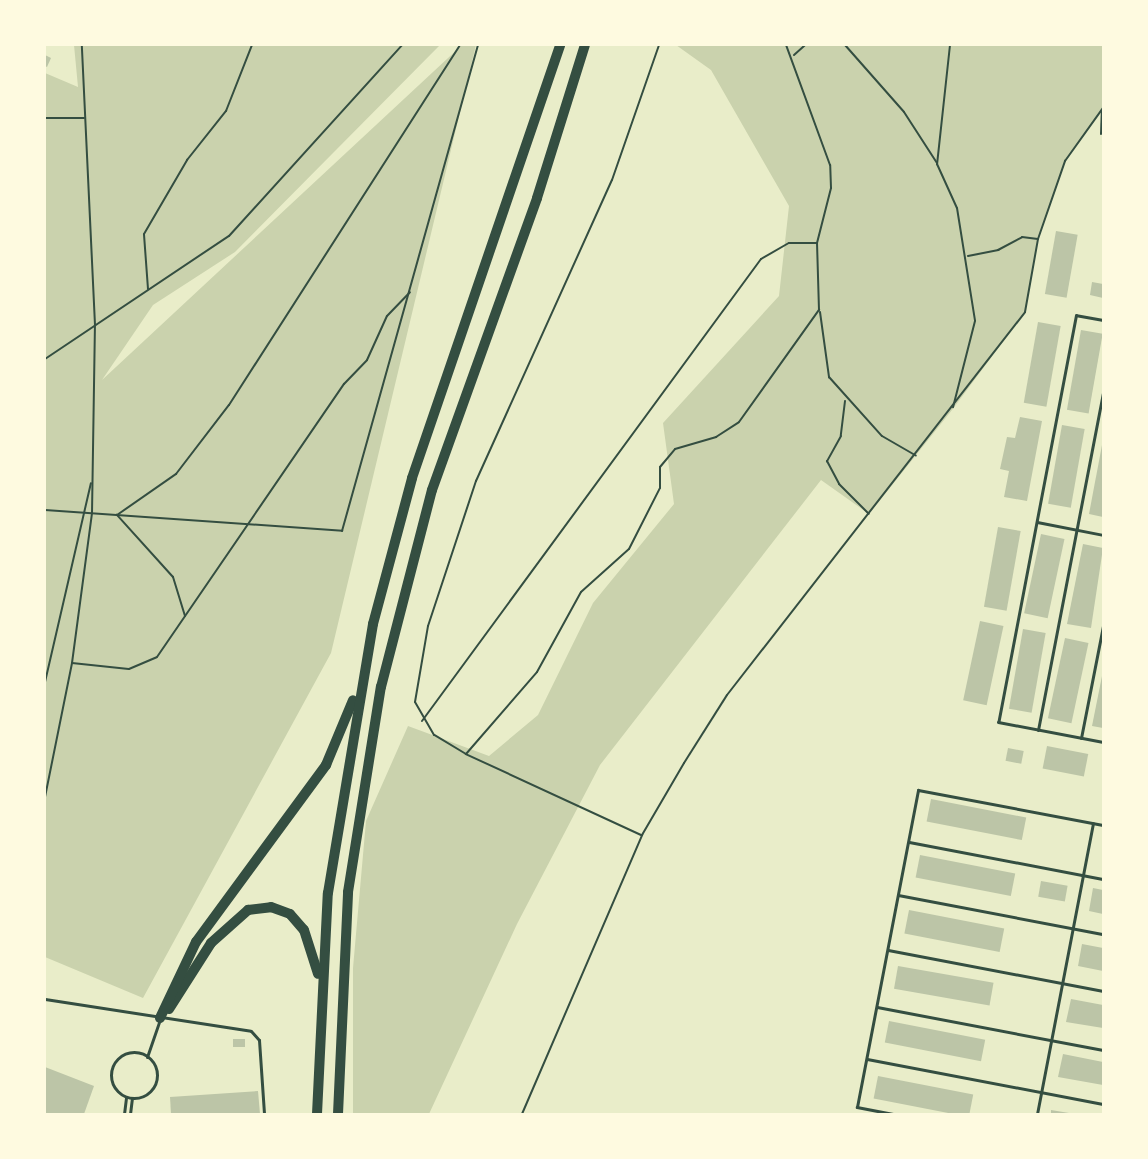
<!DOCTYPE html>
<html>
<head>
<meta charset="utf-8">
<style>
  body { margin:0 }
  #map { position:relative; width:1148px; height:1159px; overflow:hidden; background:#e9edc9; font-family:Quicksand,sans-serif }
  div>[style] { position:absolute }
  .green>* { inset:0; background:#cad2ad }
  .building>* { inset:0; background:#bcc5a7; transform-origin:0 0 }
  .path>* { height:2px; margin:-1px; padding:0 1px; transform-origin:1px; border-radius:1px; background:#344e41 }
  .service>* { height:3px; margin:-1.5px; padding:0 1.5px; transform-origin:1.5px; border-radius:1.5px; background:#344e41 }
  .service>.ring { margin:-1.5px; padding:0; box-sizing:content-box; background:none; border:3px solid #344e41; border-radius:50% }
  .trunk>* { height:10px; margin:-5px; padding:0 5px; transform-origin:5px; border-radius:5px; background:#344e41 }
  span { translate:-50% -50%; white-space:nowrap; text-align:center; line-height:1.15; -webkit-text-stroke:6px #fefae0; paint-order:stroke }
  .frame { position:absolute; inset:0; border:46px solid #fefae0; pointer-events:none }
</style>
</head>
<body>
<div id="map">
  <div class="green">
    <i style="clip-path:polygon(74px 45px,440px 45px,235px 252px,153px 305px,102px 380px,462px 45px,476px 45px,331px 653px,143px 998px,45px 957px,45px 73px,78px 87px)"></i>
    <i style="clip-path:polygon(676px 45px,1103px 45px,1103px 108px,1065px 161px,1038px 239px,1025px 312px,952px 410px,869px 514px,821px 480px,600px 765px,517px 924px,429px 1114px,353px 1114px,353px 968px,366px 821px,408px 726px,489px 756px,538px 715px,593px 603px,674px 504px,663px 423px,779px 296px,789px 206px,711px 70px)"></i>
  </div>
  <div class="building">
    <i style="clip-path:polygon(45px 55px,51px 58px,47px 67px,45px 66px)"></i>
    <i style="left:1056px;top:231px;width:22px;height:64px;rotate:10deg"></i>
    <i style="clip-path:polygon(1092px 282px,1103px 284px,1103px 298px,1090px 295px)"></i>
    <i style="left:1038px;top:322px;width:23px;height:82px;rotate:10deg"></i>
    <i style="left:1081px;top:330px;width:22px;height:81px;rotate:10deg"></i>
    <i style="clip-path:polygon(1020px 417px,1042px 421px,1027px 501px,1004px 497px,1009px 471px,1000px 469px,1007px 437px,1015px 438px)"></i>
    <i style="left:1062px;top:425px;width:23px;height:80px;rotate:10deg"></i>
    <i style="clip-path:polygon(1102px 445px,1103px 445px,1103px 517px,1089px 514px)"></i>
    <i style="left:998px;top:527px;width:23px;height:81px;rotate:10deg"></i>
    <i style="left:1041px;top:534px;width:24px;height:81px;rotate:12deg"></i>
    <i style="clip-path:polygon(1083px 544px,1103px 548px,1091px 628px,1067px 624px)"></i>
    <i style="left:980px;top:621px;width:24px;height:81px;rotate:12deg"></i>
    <i style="left:1023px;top:629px;width:23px;height:81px;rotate:10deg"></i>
    <i style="left:1065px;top:638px;width:24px;height:82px;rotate:12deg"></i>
    <i style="clip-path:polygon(1102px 676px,1103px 676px,1103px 728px,1092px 726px)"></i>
    <i style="left:1047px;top:746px;width:42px;height:23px;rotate:11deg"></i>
    <i style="left:1008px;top:748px;width:16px;height:13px;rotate:11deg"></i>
    <i style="left:931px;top:799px;width:97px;height:23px;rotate:11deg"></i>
    <i style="left:920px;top:855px;width:97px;height:23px;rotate:11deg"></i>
    <i style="left:1041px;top:881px;width:27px;height:16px;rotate:10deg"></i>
    <i style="clip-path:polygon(1093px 888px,1103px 890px,1103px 914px,1089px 911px)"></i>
    <i style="left:909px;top:910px;width:97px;height:24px;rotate:11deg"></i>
    <i style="clip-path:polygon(1082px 944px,1103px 948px,1103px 971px,1078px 966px)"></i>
    <i style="left:898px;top:966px;width:97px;height:23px;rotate:10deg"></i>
    <i style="clip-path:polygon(1071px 999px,1103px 1005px,1103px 1028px,1066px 1022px)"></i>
    <i style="left:889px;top:1021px;width:98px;height:22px;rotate:11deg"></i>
    <i style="left:233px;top:1039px;width:12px;height:8px"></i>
    <i style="clip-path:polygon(1063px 1054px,1103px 1062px,1103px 1085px,1058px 1077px)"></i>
    <i style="clip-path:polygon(45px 1067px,94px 1086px,84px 1114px,45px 1114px)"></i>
    <i style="left:878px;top:1076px;width:97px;height:23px;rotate:11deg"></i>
    <i style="clip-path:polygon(258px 1091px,260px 1114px,171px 1114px,170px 1097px)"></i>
    <i style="clip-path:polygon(1051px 1110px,1069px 1113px,1069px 1114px,1051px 1114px)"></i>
  </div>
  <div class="path">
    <i style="left:845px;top:45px;width:89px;rotate:48.6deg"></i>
    <i style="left:904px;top:112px;width:61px;rotate:57.1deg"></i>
    <i style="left:950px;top:45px;width:120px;rotate:96.2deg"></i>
    <i style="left:937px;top:164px;width:48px;rotate:65.6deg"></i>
    <i style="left:957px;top:208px;width:114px;rotate:80.9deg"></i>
    <i style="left:975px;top:321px;width:89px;rotate:104.3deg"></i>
    <i style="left:794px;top:55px;width:15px;rotate:-42deg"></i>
    <i style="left:45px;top:118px;width:39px"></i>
    <i style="left:1101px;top:134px;width:23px;rotate:-88deg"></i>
    <i style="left:968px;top:256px;width:31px;rotate:-11deg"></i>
    <i style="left:998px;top:250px;width:27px;rotate:-28deg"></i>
    <i style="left:1022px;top:237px;width:16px;rotate:7deg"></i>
    <i style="left:148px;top:289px;width:55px;rotate:-94.2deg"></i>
    <i style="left:144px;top:234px;width:86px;rotate:-59.8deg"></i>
    <i style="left:187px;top:160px;width:63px;rotate:-51.5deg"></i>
    <i style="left:226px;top:111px;width:71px;rotate:-68.5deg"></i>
    <i style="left:820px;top:312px;width:66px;rotate:82.1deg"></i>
    <i style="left:829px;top:377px;width:79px;rotate:48.1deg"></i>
    <i style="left:882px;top:436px;width:39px;rotate:30deg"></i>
    <i style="left:45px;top:359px;width:221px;rotate:-33.8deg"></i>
    <i style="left:229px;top:236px;width:258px;rotate:-47.8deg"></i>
    <i style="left:845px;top:401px;width:35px;rotate:97deg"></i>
    <i style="left:841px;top:436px;width:29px;rotate:119deg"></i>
    <i style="left:827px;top:461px;width:26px;rotate:62deg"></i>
    <i style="left:839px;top:484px;width:42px;rotate:45deg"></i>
    <i style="left:45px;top:510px;width:298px;rotate:4deg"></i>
    <i style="left:342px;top:531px;width:505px;rotate:-74.37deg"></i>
    <i style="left:185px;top:616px;width:41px;rotate:-107.1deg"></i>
    <i style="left:173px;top:577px;width:84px;rotate:-132.1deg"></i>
    <i style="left:117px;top:515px;width:72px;rotate:-34.8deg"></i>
    <i style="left:176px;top:474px;width:87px;rotate:-52.5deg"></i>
    <i style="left:229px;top:405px;width:428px;rotate:-57.3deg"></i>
    <i style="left:72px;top:663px;width:57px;rotate:6deg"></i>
    <i style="left:129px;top:669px;width:30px;rotate:-23deg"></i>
    <i style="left:157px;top:657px;width:331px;rotate:-55.6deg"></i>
    <i style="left:344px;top:384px;width:33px;rotate:-46deg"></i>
    <i style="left:367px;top:360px;width:48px;rotate:-65.6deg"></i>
    <i style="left:387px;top:316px;width:33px;rotate:-46deg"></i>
    <i style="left:45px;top:682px;width:204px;rotate:-77deg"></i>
    <i style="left:422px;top:721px;width:573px;rotate:-53.73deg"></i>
    <i style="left:761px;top:259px;width:32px;rotate:-30deg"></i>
    <i style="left:789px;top:243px;width:28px"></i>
    <i style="left:466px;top:754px;width:108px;rotate:-49.1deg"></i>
    <i style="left:537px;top:672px;width:91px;rotate:-61.2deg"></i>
    <i style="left:581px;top:592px;width:64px;rotate:-41.9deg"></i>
    <i style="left:629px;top:549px;width:68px;rotate:-63.1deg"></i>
    <i style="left:660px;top:488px;width:21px;rotate:-90deg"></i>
    <i style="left:660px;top:467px;width:23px;rotate:-50deg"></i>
    <i style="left:675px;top:449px;width:43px;rotate:-16.3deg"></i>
    <i style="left:716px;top:437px;width:27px;rotate:-33deg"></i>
    <i style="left:739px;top:422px;width:138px;rotate:-54.5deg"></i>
    <i style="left:819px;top:310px;width:67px;rotate:-91.7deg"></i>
    <i style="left:817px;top:243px;width:57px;rotate:-75.7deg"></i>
    <i style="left:831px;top:188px;width:23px;rotate:-92deg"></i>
    <i style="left:830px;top:165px;width:128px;rotate:-110.1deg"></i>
    <i style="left:45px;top:797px;width:137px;rotate:-78.6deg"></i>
    <i style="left:72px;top:663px;width:151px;rotate:-82.4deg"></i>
    <i style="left:92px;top:513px;width:188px;rotate:-89.1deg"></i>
    <i style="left:95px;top:325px;width:280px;rotate:-92.7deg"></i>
    <i style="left:641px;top:835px;width:193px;rotate:-155.2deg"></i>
    <i style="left:466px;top:754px;width:37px;rotate:-149deg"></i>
    <i style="left:434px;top:735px;width:38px;rotate:-120deg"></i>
    <i style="left:415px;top:702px;width:77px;rotate:-80.3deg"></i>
    <i style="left:428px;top:626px;width:153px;rotate:-71.7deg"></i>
    <i style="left:476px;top:481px;width:330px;rotate:-65.7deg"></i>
    <i style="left:612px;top:180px;width:143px;rotate:-70.8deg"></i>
    <i style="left:522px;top:1114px;width:304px;rotate:-66.7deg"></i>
    <i style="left:642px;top:835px;width:83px;rotate:-59.7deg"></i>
    <i style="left:684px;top:763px;width:80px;rotate:-57.7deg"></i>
    <i style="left:727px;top:695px;width:485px;rotate:-52.1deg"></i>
    <i style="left:1025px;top:312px;width:74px;rotate:-79.9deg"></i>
    <i style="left:1038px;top:239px;width:83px;rotate:-70.9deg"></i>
    <i style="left:1065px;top:161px;width:65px;rotate:-54.4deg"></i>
  </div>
  <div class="service">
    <i style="left:1103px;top:320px;width:27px;rotate:-170deg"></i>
    <i style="left:1076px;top:315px;width:414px;rotate:100.8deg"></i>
    <i style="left:998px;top:722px;width:107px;rotate:10.8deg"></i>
    <i style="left:1037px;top:522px;width:67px;rotate:11.1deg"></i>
    <i style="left:1038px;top:730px;width:343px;rotate:-79.1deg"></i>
    <i style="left:1081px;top:738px;width:114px;rotate:-78.9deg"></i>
    <i style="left:909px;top:842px;width:197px;rotate:10.8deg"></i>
    <i style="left:898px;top:895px;width:209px;rotate:10.8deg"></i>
    <i style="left:888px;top:950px;width:219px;rotate:10.8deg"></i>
    <i style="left:45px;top:999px;width:208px;rotate:8.8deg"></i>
    <i style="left:251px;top:1031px;width:12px;rotate:48deg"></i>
    <i style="left:259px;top:1040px;width:74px;rotate:86.1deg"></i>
    <i style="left:877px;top:1007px;width:230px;rotate:10.8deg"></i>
    <i class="ring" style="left:111px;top:1052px;width:43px;height:43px"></i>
    <i style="left:147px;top:1057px;width:39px;rotate:-71deg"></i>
    <i style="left:867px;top:1059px;width:240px;rotate:10.8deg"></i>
    <i style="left:124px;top:1114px;width:17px;rotate:-83deg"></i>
    <i style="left:130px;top:1114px;width:16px;rotate:-83deg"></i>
    <i style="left:893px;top:1114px;width:37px;rotate:-169deg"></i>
    <i style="left:857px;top:1107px;width:323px;rotate:-79.1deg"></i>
    <i style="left:918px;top:790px;width:188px;rotate:10.7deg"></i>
    <i style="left:1037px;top:1114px;width:296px;rotate:-79.1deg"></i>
  </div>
  <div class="trunk">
    <i style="left:169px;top:1009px;width:78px;rotate:-57.5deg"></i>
    <i style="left:211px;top:943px;width:50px;rotate:-41.7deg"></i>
    <i style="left:248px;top:910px;width:23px;rotate:-7deg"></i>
    <i style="left:271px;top:907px;width:20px;rotate:20deg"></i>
    <i style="left:290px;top:914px;width:21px;rotate:49deg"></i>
    <i style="left:304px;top:930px;width:46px;rotate:72.3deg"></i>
    <i style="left:160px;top:1018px;width:84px;rotate:-64.7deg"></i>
    <i style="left:196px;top:942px;width:220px;rotate:-53.7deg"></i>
    <i style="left:326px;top:765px;width:70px;rotate:-67.4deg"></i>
    <i style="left:317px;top:1114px;width:221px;rotate:-87.2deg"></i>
    <i style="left:328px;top:893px;width:273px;rotate:-80.5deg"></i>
    <i style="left:373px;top:624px;width:151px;rotate:-75deg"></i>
    <i style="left:412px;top:478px;width:458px;rotate:-71.1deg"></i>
    <i style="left:338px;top:1114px;width:222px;rotate:-87.4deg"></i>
    <i style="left:348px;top:892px;width:208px;rotate:-80.9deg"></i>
    <i style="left:381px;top:687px;width:203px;rotate:-75.5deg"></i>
    <i style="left:432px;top:490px;width:310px;rotate:-70.2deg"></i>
    <i style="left:537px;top:198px;width:160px;rotate:-72.6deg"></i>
  </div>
  <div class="frame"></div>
</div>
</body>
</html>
